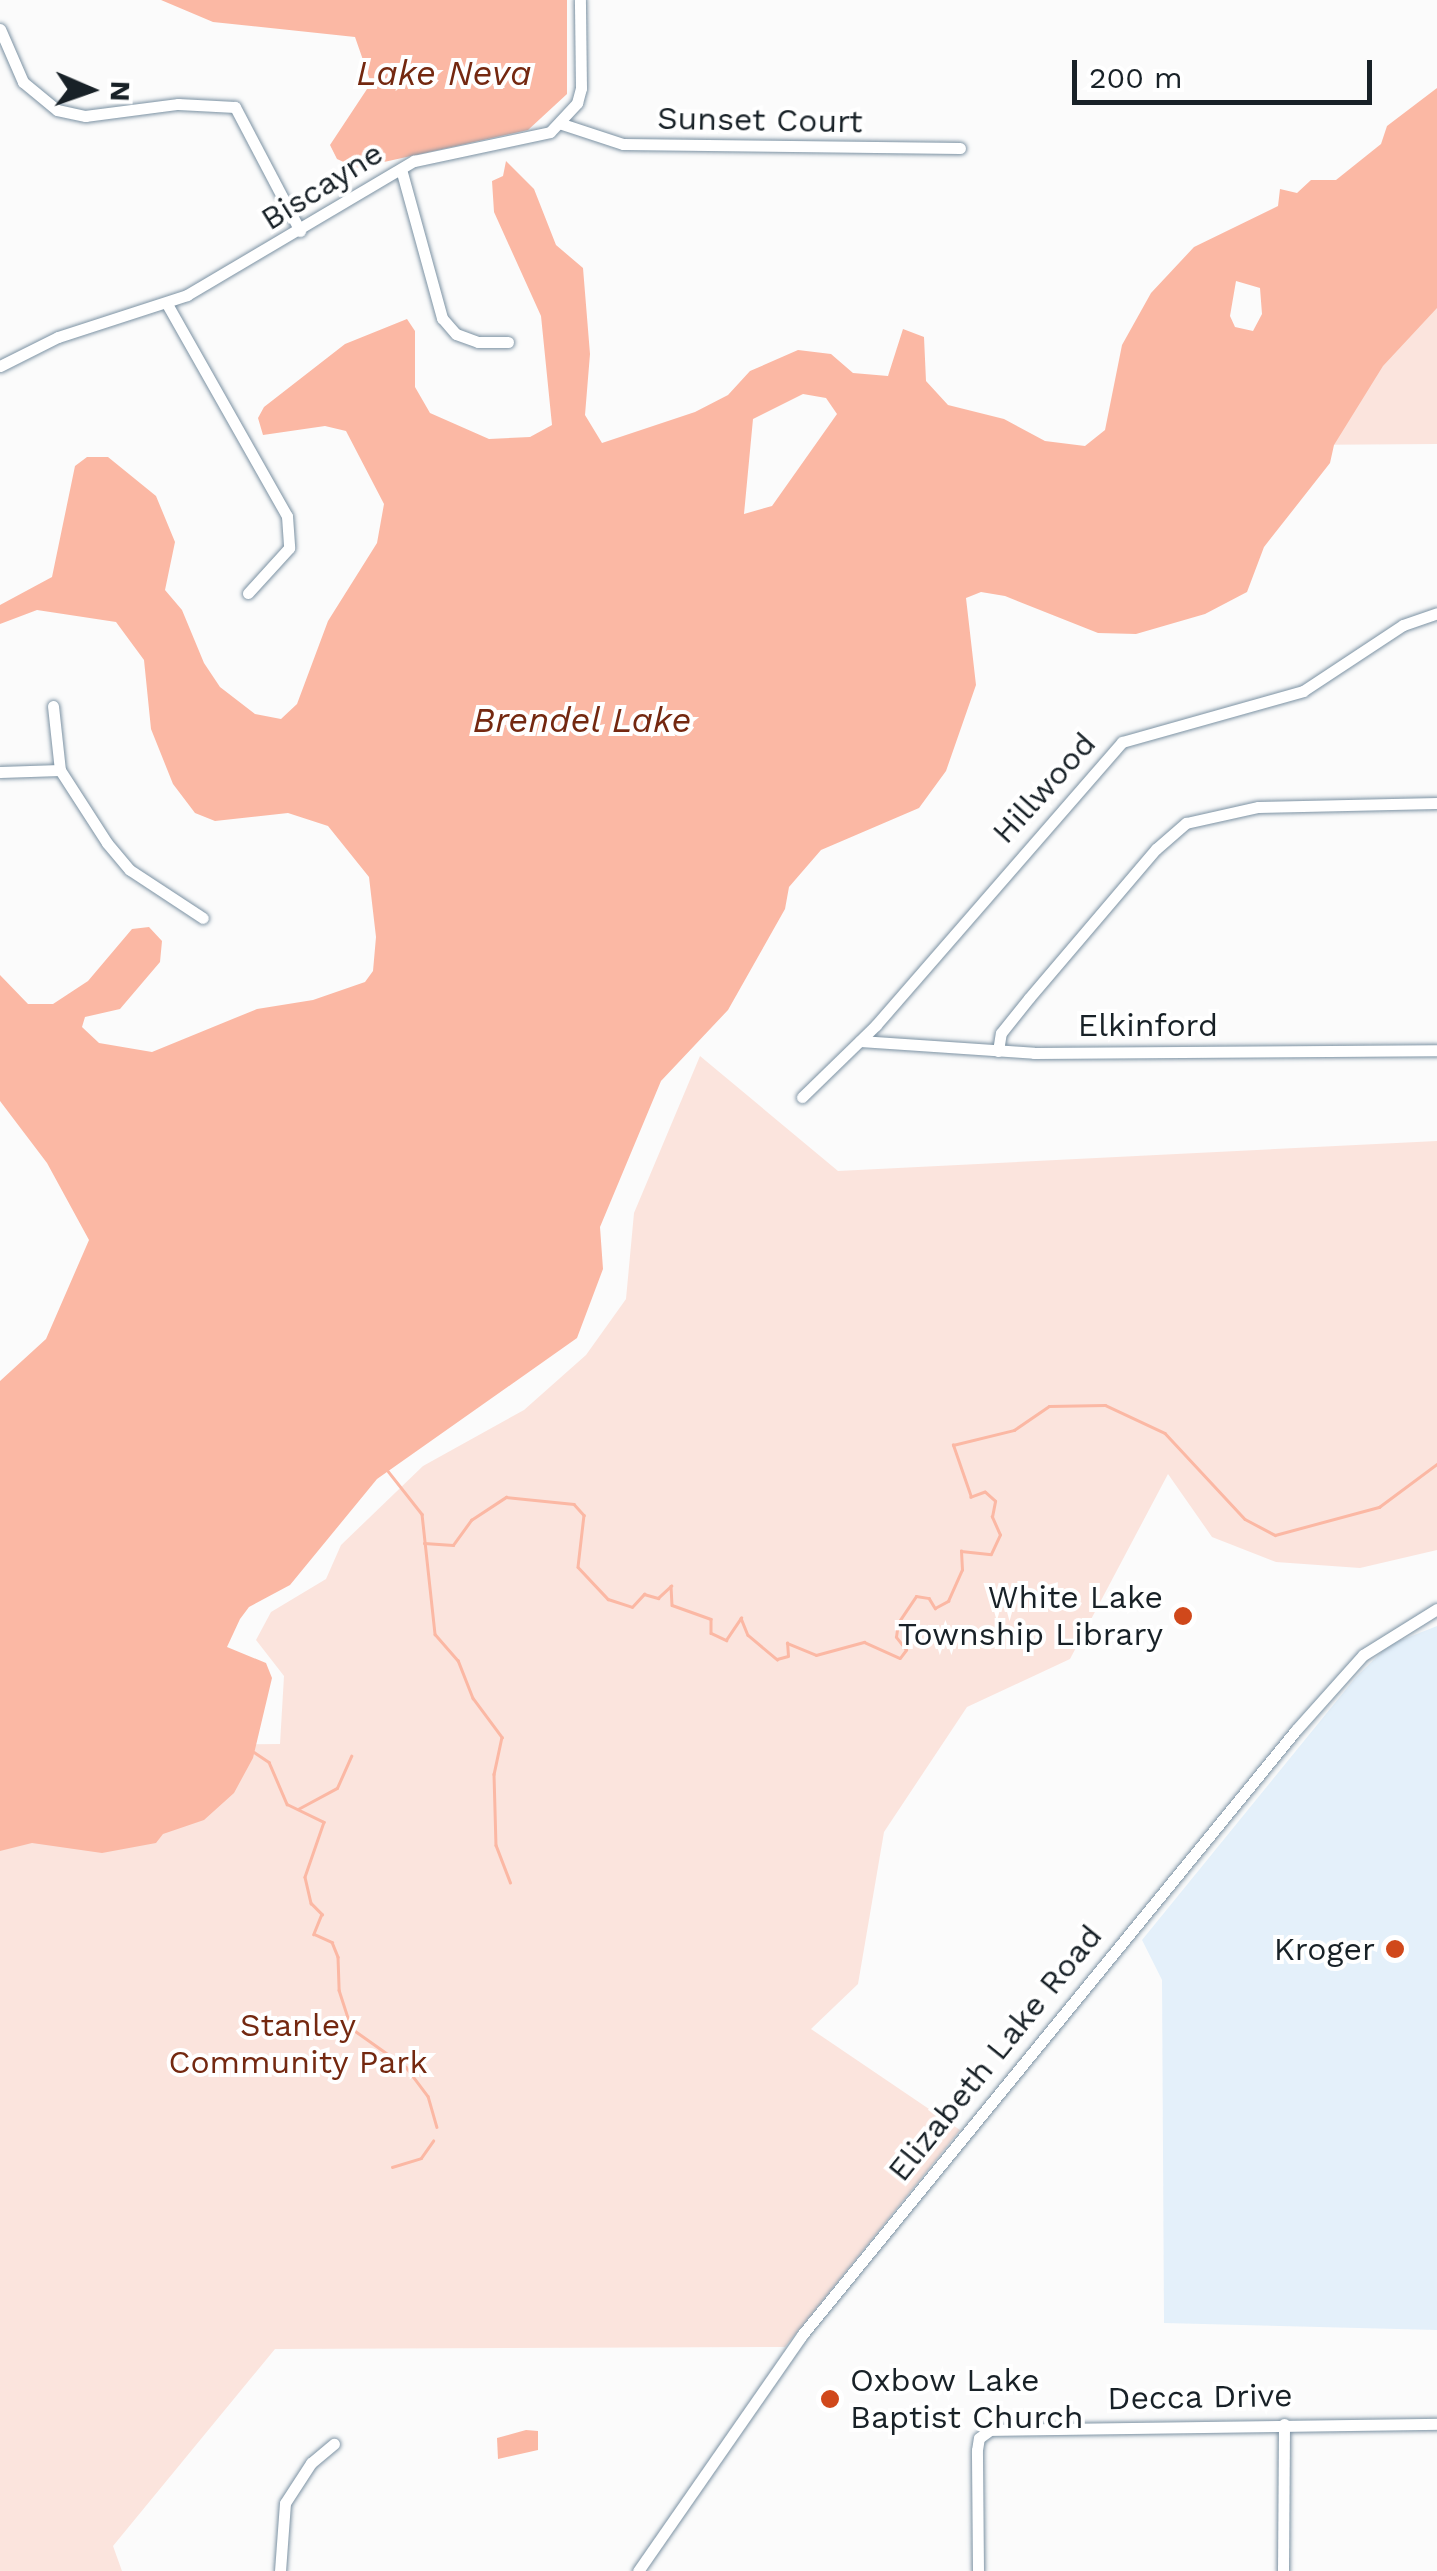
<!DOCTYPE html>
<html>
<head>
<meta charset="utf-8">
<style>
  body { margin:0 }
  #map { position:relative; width:1437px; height:2571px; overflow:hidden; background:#fbfbfb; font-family:"Work Sans",sans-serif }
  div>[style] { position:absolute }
  .built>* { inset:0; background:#e4f0fa }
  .green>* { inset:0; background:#fbe4dd }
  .water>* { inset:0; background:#fbb8a4 }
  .stream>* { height:2.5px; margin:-1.25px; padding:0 1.25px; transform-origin:1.25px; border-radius:1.25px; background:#fbb8a4 }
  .roads { filter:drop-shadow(0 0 2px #7c92a3) drop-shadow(0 0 2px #7c92a3) }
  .minor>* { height:11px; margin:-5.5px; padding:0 5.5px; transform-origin:5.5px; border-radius:5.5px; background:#fff }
  .dots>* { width:28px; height:28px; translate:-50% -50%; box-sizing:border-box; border:5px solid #fff; border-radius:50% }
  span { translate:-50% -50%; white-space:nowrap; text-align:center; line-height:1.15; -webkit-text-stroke:8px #fff; paint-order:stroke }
  .street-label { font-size:32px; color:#182127 }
  .poi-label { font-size:32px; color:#182127 }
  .right { translate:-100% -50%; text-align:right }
  .left { translate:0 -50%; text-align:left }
  .park-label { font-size:32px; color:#742810 }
  .water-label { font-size:35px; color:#742810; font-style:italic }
  .north { position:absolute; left:40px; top:40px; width:100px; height:100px; -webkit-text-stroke:8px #fff; paint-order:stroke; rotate:92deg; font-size:28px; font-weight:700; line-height:40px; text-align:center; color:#182127 }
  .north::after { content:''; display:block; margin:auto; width:35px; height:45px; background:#182127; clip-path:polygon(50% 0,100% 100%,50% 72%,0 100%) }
  .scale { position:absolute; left:1072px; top:60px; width:300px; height:45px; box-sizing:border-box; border:5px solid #182127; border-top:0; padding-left:12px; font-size:30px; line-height:35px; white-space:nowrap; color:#182127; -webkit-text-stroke:8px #fff; paint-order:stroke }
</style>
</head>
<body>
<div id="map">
  <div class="built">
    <i style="clip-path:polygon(1437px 1626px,1437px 2330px,1164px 2323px,1162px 1980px,1142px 1940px,1356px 1677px,1389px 1645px)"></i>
  </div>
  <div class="green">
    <i style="clip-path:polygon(1437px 293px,1437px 444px,1293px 445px)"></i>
    <i style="clip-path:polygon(700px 1056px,838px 1171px,1437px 1141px,1437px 1550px,1360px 1568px,1276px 1562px,1212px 1537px,1168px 1474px,1070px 1659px,967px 1707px,884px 1832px,858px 1984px,811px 2029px,960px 2130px,785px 2347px,275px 2349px,113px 2546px,122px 2571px,0 2571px,0 1747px,280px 1744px,284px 1676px,256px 1640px,271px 1612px,326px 1579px,341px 1545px,423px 1466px,524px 1410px,586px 1355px,626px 1299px,634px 1213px)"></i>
  </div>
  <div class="water">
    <i style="clip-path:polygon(161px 0,567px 0,567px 94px,528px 130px,357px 168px,337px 159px,330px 145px,371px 83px,355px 37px,213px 22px)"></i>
    <i style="clip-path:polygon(evenodd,1437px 88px,1437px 308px,1383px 366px,1334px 445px,1330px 463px,1264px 547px,1247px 592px,1205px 614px,1136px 634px,1098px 633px,1005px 596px,981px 592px,966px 598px,976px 685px,946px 771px,919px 808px,821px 850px,789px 887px,785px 909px,728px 1010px,661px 1081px,600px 1227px,603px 1269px,577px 1338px,377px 1479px,290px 1585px,249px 1607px,240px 1619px,227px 1647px,266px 1663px,272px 1678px,253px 1758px,234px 1793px,204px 1820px,163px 1834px,156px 1843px,102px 1853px,32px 1843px,0 1851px,0 1381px,46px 1339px,89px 1240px,47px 1163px,0 1101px,0 975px,28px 1004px,53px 1004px,88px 981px,132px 929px,149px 927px,162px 941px,160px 962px,120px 1009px,85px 1017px,82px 1027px,99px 1043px,152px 1052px,257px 1009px,313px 1000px,365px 982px,373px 971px,376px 937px,369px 877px,328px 826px,288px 813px,215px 821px,195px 813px,173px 784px,151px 729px,144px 660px,116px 622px,37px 610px,0 624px,0 605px,52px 577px,75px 466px,87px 457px,108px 457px,156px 496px,175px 542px,165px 590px,182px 610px,204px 663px,220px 687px,255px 714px,281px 719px,297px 704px,328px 621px,377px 543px,384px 504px,346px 431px,325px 426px,263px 435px,258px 418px,264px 407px,345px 344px,407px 319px,415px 331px,415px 387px,430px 413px,489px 439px,530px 437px,552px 425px,541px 316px,494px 212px,492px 181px,503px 176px,506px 161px,534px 189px,556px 245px,583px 268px,590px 354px,585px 415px,602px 443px,695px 412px,728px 395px,750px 371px,798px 350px,831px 354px,853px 373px,888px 376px,903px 329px,924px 337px,926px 381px,948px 405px,1004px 419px,1045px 441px,1085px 446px,1105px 430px,1122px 345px,1151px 293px,1194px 247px,1278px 206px,1280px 189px,1297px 193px,1311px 180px,1336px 180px,1381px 144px,1387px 126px,1437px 88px,1236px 281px,1260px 288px,1262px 314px,1253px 331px,1235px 327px,1230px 316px,1236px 281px,1437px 88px,803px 394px,826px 398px,837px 414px,772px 506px,744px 514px,753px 419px,803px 394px)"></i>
    <i style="clip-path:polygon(526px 2430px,538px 2431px,538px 2450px,498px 2459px,497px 2438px)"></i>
  </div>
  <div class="stream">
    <i style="left:388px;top:1471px;width:55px;rotate:51.7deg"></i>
    <i style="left:422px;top:1514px;width:121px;rotate:83.8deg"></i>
    <i style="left:435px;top:1634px;width:35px;rotate:49deg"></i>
    <i style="left:458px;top:1660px;width:41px;rotate:68.5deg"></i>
    <i style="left:473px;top:1698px;width:49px;rotate:53.4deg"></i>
    <i style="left:502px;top:1737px;width:38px;rotate:102deg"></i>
    <i style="left:494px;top:1774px;width:71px;rotate:88.4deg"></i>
    <i style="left:496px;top:1845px;width:40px;rotate:69deg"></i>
    <i style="left:424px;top:1543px;width:29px;rotate:4deg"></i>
    <i style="left:453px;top:1545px;width:31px;rotate:-54deg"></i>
    <i style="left:471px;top:1520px;width:42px;rotate:-33.3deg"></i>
    <i style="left:506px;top:1497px;width:68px;rotate:5.9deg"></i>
    <i style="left:574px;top:1504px;width:15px;rotate:48deg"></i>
    <i style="left:584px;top:1515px;width:52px;rotate:96.6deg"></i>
    <i style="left:578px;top:1567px;width:44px;rotate:46.8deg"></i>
    <i style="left:608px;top:1599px;width:25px;rotate:18deg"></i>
    <i style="left:632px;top:1607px;width:18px;rotate:-47deg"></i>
    <i style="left:644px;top:1594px;width:15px;rotate:16deg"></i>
    <i style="left:658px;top:1598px;width:18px;rotate:-43deg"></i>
    <i style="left:671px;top:1586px;width:19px;rotate:87deg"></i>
    <i style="left:672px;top:1605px;width:41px;rotate:19.7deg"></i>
    <i style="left:711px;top:1619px;width:14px;rotate:90deg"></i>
    <i style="left:711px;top:1633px;width:17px;rotate:25deg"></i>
    <i style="left:726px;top:1640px;width:27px;rotate:-56deg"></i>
    <i style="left:741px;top:1618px;width:18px;rotate:68deg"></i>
    <i style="left:748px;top:1635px;width:38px;rotate:40deg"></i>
    <i style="left:777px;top:1659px;width:11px;rotate:-15deg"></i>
    <i style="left:788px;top:1656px;width:13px;rotate:-94deg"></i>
    <i style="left:787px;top:1643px;width:31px;rotate:22deg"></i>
    <i style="left:816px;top:1655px;width:50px;rotate:-15.2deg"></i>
    <i style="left:864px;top:1642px;width:39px;rotate:24deg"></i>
    <i style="left:900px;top:1658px;width:10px;rotate:-53deg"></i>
    <i style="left:906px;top:1650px;width:16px;rotate:-128deg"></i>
    <i style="left:896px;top:1637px;width:14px;rotate:-82deg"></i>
    <i style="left:898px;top:1623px;width:32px;rotate:-56deg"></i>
    <i style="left:916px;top:1596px;width:13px;rotate:9deg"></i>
    <i style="left:929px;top:1598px;width:12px;rotate:59deg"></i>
    <i style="left:935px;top:1608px;width:15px;rotate:-28deg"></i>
    <i style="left:948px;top:1601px;width:34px;rotate:-66deg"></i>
    <i style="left:962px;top:1570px;width:19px;rotate:-93deg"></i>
    <i style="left:961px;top:1551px;width:30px;rotate:6deg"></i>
    <i style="left:991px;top:1554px;width:21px;rotate:-65deg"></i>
    <i style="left:1000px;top:1535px;width:20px;rotate:-114deg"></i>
    <i style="left:992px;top:1517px;width:16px;rotate:-79deg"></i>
    <i style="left:995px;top:1501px;width:13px;rotate:-138deg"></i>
    <i style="left:985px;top:1492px;width:15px;rotate:160deg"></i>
    <i style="left:971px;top:1497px;width:55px;rotate:-109.1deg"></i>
    <i style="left:953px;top:1445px;width:63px;rotate:-13.8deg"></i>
    <i style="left:1014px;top:1430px;width:42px;rotate:-34.4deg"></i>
    <i style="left:1049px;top:1406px;width:56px;rotate:-1deg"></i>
    <i style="left:1105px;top:1405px;width:66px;rotate:25deg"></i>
    <i style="left:1165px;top:1433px;width:117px;rotate:47.1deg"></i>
    <i style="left:1245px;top:1519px;width:34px;rotate:28deg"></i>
    <i style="left:1275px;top:1535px;width:108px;rotate:-15.1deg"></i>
    <i style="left:1379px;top:1507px;width:72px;rotate:-36.6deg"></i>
    <i style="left:254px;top:1752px;width:18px;rotate:34deg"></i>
    <i style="left:269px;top:1762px;width:46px;rotate:66.8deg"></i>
    <i style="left:287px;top:1804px;width:41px;rotate:25.9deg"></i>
    <i style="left:324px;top:1822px;width:58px;rotate:109.1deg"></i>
    <i style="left:305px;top:1877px;width:27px;rotate:77deg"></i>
    <i style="left:311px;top:1903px;width:16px;rotate:45deg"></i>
    <i style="left:322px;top:1914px;width:22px;rotate:112deg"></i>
    <i style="left:314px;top:1934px;width:20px;rotate:24deg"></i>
    <i style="left:332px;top:1942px;width:16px;rotate:68deg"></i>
    <i style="left:338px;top:1957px;width:33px;rotate:88deg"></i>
    <i style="left:339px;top:1990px;width:40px;rotate:72deg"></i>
    <i style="left:351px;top:2028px;width:67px;rotate:35.3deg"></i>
    <i style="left:406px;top:2067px;width:36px;rotate:53deg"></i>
    <i style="left:428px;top:2096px;width:32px;rotate:74deg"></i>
    <i style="left:298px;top:1809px;width:44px;rotate:-28.3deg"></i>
    <i style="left:337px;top:1788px;width:35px;rotate:-66deg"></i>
    <i style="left:392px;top:2167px;width:30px;rotate:-17deg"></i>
    <i style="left:421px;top:2158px;width:21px;rotate:-55deg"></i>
  </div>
  <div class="roads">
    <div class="minor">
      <i style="left:0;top:29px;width:58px;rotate:66.5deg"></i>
      <i style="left:23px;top:82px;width:44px;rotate:39.5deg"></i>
      <i style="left:57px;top:110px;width:29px;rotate:12deg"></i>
      <i style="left:85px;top:116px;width:94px;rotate:-7.4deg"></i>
      <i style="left:178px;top:104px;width:57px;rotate:3deg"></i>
      <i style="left:235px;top:107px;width:140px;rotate:62.3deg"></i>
      <i style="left:562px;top:124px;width:64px;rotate:18.2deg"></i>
      <i style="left:623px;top:144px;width:337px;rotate:0.7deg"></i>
      <i style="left:401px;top:169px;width:155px;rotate:74.6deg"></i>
      <i style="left:442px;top:318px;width:21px;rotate:49deg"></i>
      <i style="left:456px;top:334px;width:23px;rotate:20deg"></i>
      <i style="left:478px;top:342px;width:30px"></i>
      <i style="left:167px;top:304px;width:244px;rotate:60.5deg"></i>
      <i style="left:287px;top:516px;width:32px;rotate:86deg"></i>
      <i style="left:289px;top:548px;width:61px;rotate:132.3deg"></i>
      <i style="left:0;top:366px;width:65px;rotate:-26.6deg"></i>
      <i style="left:58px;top:337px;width:136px;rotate:-18deg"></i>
      <i style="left:187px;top:295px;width:264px;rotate:-30.6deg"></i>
      <i style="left:414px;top:161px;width:139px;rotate:-12deg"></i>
      <i style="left:550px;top:132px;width:40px;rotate:-47deg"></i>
      <i style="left:577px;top:103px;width:16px;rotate:-75deg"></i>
      <i style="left:581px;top:88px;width:88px;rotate:-90.7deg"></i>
      <i style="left:53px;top:706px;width:64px;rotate:83.8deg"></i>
      <i style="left:60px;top:770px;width:87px;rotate:57.2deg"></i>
      <i style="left:107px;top:843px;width:35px;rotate:50deg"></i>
      <i style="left:130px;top:870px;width:87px;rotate:33.3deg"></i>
      <i style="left:0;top:772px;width:60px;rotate:-1.9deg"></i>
      <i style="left:860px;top:1041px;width:174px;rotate:3.9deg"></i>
      <i style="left:1034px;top:1053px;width:403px;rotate:-0.4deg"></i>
      <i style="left:998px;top:1051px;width:18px;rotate:-81deg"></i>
      <i style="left:1001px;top:1033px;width:45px;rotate:-51.3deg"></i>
      <i style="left:1029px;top:998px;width:196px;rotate:-49.6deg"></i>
      <i style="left:1156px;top:849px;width:40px;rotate:-41deg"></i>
      <i style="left:1186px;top:823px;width:74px;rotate:-12.5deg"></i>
      <i style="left:1258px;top:807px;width:179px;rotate:-1.3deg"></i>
      <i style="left:802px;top:1097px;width:103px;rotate:-44.2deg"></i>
      <i style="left:876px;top:1025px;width:375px;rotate:-49deg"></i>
      <i style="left:1122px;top:742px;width:188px;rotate:-15.7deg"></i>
      <i style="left:1303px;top:691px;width:120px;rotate:-33.4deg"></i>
      <i style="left:1403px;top:625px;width:36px;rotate:-19deg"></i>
      <i style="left:280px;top:2571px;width:68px;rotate:-85.8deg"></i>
      <i style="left:285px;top:2503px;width:48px;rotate:-57deg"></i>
      <i style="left:311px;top:2463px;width:30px;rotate:-40deg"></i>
      <i style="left:638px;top:2571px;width:287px;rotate:-55.2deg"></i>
      <i style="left:802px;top:2335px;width:781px;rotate:-50.77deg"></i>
      <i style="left:1296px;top:1730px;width:101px;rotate:-48.2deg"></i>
      <i style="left:1363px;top:1655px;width:87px;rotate:-31.9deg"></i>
      <i style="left:978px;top:2571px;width:121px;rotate:-90.5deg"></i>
      <i style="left:977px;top:2450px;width:12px;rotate:-81deg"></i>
      <i style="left:979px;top:2438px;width:14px;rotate:-36deg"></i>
      <i style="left:990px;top:2430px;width:447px;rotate:-0.8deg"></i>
      <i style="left:1283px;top:2571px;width:147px;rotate:-89.6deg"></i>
    </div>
  </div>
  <div class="dots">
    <i style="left:1183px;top:1616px;background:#d0481b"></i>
    <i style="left:1395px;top:1949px;background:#d0481b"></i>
    <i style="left:830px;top:2399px;background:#d0481b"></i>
  </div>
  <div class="street-label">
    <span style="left:760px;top:120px;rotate:1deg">Sunset Court</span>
    <span style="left:322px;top:186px;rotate:-32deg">Biscayne</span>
    <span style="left:1044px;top:788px;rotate:-48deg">Hillwood</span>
    <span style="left:1148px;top:1025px">Elkinford</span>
    <span style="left:995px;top:2053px;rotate:-51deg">Elizabeth Lake Road</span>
    <span style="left:1200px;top:2397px;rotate:-1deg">Decca Drive</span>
  </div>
  <div class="poi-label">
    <span class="right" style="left:1163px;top:1616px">White Lake<br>Township Library</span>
    <span class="right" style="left:1375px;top:1949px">Kroger</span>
    <span class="left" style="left:850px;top:2399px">Oxbow Lake<br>Baptist Church</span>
  </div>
  <div class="park-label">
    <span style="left:298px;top:2044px">Stanley<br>Community Park</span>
  </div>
  <div class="water-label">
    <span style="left:444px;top:73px">Lake Neva</span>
    <span style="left:582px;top:720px">Brendel Lake</span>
  </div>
  <div class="north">N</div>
  <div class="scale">200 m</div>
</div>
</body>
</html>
